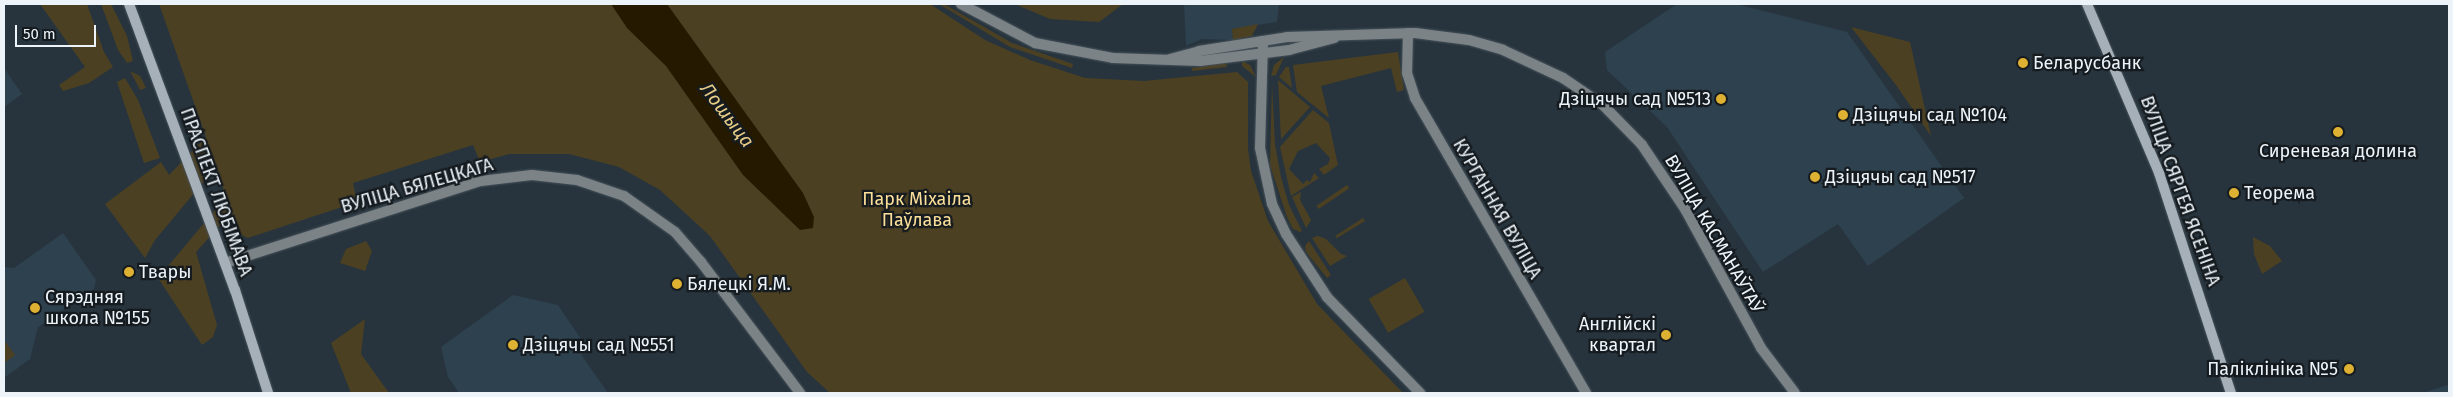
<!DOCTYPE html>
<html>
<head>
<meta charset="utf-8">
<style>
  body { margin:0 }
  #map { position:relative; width:2453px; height:397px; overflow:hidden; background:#27343d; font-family:"Fira Sans",sans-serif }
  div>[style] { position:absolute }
  .built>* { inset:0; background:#2e414e }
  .green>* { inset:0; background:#4c4022; transform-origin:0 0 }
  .water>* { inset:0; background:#251900 }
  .roads { filter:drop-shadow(0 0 1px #47535b) drop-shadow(0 0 1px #47535b) }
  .minor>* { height:10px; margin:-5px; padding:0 5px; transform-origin:5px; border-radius:5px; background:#7c8387 }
  .tertiary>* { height:10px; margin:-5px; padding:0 5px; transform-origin:5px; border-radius:5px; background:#7c8387 }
  .secondary>* { height:10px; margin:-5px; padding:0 5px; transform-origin:5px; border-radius:5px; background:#a6b0b8 }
  .dots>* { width:14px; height:14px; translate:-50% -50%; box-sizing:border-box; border:2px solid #151b1f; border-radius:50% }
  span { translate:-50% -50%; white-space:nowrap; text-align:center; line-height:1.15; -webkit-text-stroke:4.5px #151b1f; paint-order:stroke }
  .poi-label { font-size:18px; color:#ecf4fa }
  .left { translate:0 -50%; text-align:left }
  .right { translate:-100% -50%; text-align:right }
  .street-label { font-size:18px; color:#ecf4fa }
  .park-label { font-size:18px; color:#fcdf99 }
  .water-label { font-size:19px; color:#e8cc86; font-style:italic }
  .frame { position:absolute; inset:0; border:5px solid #ecf4fa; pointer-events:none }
  .scale { position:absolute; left:15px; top:25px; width:81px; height:22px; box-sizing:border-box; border:2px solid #ecf4fa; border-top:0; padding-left:6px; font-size:15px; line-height:18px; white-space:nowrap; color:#ecf4fa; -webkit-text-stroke:4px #151b1f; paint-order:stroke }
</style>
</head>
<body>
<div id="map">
  <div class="built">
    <i style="clip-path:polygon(1184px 4px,1279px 4px,1277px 22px,1232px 29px,1233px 40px,1202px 39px,1186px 46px)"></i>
    <i style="clip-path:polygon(1677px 4px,1736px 4px,1847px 32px,1964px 198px,1868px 266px,1838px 224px,1763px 272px,1667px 127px,1607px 70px,1605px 52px)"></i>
    <i style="clip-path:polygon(4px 68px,22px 94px,4px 107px)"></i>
    <i style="clip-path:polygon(63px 233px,96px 280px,94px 289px,38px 327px,30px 359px,4px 378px,4px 267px,14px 268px)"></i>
    <i style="clip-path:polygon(513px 295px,558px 305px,583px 342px,582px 356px,608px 393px,459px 393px,448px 377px,441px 347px)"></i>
    <i style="clip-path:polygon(2448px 385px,2449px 393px,2422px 393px)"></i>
  </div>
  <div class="green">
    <i style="clip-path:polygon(40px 4px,87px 4px,104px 52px,113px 67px,89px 83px,63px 91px,59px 85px,85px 67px)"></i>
    <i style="clip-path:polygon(101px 4px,111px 4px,127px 36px,133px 61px,127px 63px,118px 50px)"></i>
    <i style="clip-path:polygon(159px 4px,930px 4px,985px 40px,1030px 60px,1085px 78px,1144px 81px,1237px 72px,1248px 82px,1248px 149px,1251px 171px,1268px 221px,1317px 304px,1403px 393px,830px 393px,807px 372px,710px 236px,660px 190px,619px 167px,569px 154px,509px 154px,480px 162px,473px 145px,353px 183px,357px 202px,248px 238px,239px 234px,235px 222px,225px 220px,196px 252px,217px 325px,213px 337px,202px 345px,158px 278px,226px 197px,216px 167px,155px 240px,145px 258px,105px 204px,161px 162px,169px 175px,206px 137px)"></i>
    <i style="clip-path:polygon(939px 4px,944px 4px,1012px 43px,1073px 64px,1072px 68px,1010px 47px)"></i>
    <i style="clip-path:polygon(1015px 4px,1123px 4px,1099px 22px,1050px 19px)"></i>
    <i style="clip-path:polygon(1258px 24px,1252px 36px,1233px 40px,1232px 29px)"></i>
    <i style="clip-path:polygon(1851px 27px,1910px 42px,1931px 136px,1896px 85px)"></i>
    <i style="clip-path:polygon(1398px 52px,1404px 90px,1397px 92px,1391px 68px,1321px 86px,1329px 118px,1297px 92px,1293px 65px)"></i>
    <i style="clip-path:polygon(1284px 57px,1276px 75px,1271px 76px,1274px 65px)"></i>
    <i style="clip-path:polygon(1242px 61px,1250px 65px,1256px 77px,1242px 66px)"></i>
    <i style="clip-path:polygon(1226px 63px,1227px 67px,1192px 71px,1192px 68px)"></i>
    <i style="clip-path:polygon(1286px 67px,1289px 67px,1292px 88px,1279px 77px)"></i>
    <i style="clip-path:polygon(130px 71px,140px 76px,146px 88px,140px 90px)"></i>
    <i style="clip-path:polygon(125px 78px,138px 100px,160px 158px,144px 163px,117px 82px)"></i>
    <i style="clip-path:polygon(1278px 80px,1310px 107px,1281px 139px)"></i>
    <i style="clip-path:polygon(1272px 84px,1275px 145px,1281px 177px,1289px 205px,1302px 231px,1300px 232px,1293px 229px,1287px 217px,1270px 165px)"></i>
    <i style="clip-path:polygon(1313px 110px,1329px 123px,1338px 165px,1324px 175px,1319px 169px,1328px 164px,1330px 158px,1316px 143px,1298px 151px,1289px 169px,1303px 184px,1307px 180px,1310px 182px,1314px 173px,1319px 178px,1291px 196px,1280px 147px)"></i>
    <i style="left:1347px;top:185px;width:4px;height:37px;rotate:56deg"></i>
    <i style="clip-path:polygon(1301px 192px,1300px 200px,1311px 220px,1306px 228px,1292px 197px)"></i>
    <i style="clip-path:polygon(1363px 218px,1365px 221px,1337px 238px,1335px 236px)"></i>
    <i style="clip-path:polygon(1318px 236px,1326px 239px,1341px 254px,1347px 256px,1330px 266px,1312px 238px)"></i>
    <i style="clip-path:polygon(2253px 237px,2270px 246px,2282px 261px,2262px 274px,2254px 254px)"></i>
    <i style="clip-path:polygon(366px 241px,372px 251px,365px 271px,340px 263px,346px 249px)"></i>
    <i style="clip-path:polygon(1309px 241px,1331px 275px,1327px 278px,1306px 252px,1305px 246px)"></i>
    <i style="left:1405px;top:278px;width:39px;height:42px;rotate:60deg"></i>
    <i style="clip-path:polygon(365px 319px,361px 354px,389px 393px,351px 393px,331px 343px)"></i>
    <i style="clip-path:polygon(4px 340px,15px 355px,4px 363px)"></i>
  </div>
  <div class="water">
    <i style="clip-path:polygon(611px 4px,667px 4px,803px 193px,814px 217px,813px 228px,800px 230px,743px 175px,666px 66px,627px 28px)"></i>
  </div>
  <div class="roads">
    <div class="minor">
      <i style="left:1408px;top:33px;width:40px;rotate:91.4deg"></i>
      <i style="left:1407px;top:73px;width:26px;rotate:72deg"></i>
      <i style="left:1415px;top:98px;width:341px;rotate:59.9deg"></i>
      <i style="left:1263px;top:41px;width:107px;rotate:91.6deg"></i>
      <i style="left:1260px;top:148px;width:57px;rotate:77.9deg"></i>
      <i style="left:1272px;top:204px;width:33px;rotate:65deg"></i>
      <i style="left:1286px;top:234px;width:75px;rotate:56.9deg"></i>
      <i style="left:1327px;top:297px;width:134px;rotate:45.9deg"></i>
    </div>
    <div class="tertiary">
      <i style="left:961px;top:4px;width:84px;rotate:27.8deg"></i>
      <i style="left:1035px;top:43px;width:79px;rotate:10.9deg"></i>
      <i style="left:1113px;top:58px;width:87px;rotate:2deg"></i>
      <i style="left:1200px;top:61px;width:90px;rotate:-7deg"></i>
      <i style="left:1289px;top:50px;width:47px;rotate:-14.9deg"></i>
      <i style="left:1170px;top:59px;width:30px;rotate:-15deg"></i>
      <i style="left:1199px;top:51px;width:89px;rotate:-9deg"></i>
      <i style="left:1287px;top:37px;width:128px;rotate:-1.8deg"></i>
      <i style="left:1415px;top:33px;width:54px;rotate:7.4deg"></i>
      <i style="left:1469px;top:40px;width:35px;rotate:16deg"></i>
      <i style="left:1503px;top:50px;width:66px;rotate:25deg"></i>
      <i style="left:1563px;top:78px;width:48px;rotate:34deg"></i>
      <i style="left:1603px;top:105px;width:56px;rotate:45.7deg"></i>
      <i style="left:1642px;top:145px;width:77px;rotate:56.1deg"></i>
      <i style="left:1685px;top:209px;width:158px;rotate:61.3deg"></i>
      <i style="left:1761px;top:348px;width:56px;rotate:52.9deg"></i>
      <i style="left:225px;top:263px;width:269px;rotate:-17.8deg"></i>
      <i style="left:481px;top:181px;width:51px;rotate:-6.7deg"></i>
      <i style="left:532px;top:175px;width:45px;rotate:6.3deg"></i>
      <i style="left:577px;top:180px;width:50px;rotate:18.8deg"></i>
      <i style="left:624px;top:196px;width:62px;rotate:35.2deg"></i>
      <i style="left:675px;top:232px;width:40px;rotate:49deg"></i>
      <i style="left:701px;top:262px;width:164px;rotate:52.9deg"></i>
    </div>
    <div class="secondary">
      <i style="left:129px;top:4px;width:305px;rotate:69.7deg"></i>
      <i style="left:235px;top:290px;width:108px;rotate:72.2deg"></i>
      <i style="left:2087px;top:4px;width:184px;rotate:66.9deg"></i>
      <i style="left:2159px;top:173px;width:231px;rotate:71.9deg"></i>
    </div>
  </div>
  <div class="dots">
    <i style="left:2023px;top:63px;background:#deb133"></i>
    <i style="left:1721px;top:99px;background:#deb133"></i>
    <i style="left:1843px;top:115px;background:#deb133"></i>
    <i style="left:2338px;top:132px;background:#deb133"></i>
    <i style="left:1815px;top:177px;background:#deb133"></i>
    <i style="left:2234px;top:193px;background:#deb133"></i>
    <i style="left:129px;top:272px;background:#deb133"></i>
    <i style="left:677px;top:284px;background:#deb133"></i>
    <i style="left:35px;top:308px;background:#deb133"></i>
    <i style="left:1666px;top:335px;background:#deb133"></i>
    <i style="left:513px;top:345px;background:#deb133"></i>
    <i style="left:2349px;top:369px;background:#deb133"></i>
  </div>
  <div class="poi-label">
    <span class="left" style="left:2033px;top:63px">Беларусбанк</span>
    <span class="right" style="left:1711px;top:99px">Дзіцячы сад №513</span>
    <span class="left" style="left:1853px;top:115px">Дзіцячы сад №104</span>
    <span style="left:2338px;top:151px">Сиреневая долина</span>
    <span class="left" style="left:1825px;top:177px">Дзіцячы сад №517</span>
    <span class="left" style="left:2244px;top:193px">Теорема</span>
    <span class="left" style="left:139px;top:272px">Твары</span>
    <span class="left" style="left:687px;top:284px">Бялецкі Я.М.</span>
    <span class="left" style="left:45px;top:308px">Сярэдняя<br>школа №155</span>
    <span class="right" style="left:1656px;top:335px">Англійскі<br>квартал</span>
    <span class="left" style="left:523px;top:345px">Дзіцячы сад №551</span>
    <span class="right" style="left:2338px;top:369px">Паліклініка №5</span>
  </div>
  <div class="street-label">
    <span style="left:417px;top:186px;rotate:-16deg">ВУЛІЦА БЯЛЕЦКАГА</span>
    <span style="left:2180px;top:191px;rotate:70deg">ВУЛІЦА СЯРГЕЯ ЯСЕНІНА</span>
    <span style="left:216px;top:192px;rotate:70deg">ПРАСПЕКТ ЛЮБІМАВА</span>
    <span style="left:1497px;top:209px;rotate:60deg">КУРГАННАЯ ВУЛІЦА</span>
    <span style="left:1714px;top:234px;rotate:60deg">ВУЛІЦА КАСМАНАЎТАЎ</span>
  </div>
  <div class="park-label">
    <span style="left:917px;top:210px">Парк Міхаіла<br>Паўлава</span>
  </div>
  <div class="water-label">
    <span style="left:727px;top:115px;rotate:53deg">Лошыца</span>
  </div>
  <div class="frame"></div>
  <div class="scale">50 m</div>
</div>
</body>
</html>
